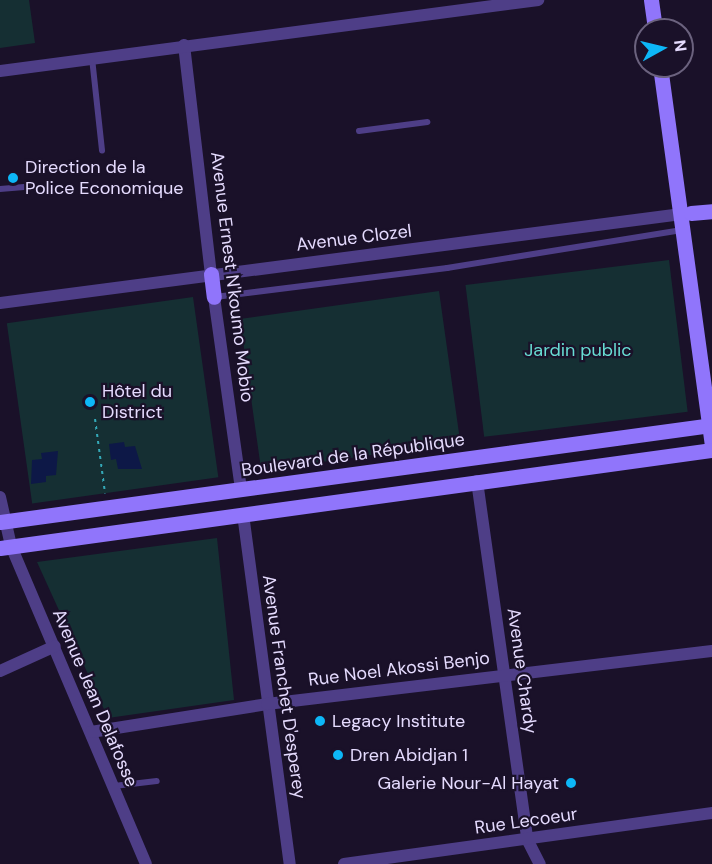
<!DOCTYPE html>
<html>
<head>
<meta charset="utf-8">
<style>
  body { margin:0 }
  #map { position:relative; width:712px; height:864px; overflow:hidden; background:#1a1129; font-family:"DM Sans",sans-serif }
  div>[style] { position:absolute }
  .green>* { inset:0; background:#152f33; transform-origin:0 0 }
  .water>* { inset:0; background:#0d1847 }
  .path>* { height:2px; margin-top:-1px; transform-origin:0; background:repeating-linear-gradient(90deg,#34a9b8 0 3px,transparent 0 7.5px) }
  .lane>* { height:6px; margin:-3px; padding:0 3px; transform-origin:3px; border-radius:3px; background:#4e3e87 }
  .street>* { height:12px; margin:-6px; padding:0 6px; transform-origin:6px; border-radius:6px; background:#4e3e87 }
  .secondary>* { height:15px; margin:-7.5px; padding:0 7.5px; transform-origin:7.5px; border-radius:7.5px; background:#9075fb }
  .dots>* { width:16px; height:16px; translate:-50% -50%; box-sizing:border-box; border:3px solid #1a1129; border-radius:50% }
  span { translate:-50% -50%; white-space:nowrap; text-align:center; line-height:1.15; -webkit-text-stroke:4.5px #1a1129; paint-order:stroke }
  .poi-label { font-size:18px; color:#e5dbfe }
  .left { translate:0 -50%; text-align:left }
  .right { translate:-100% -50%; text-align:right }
  .street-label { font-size:18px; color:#e5dbfe }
  .park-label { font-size:18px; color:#68ddd4 }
  .north { position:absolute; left:634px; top:18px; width:60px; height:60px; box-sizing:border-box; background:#1a1129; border:2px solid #6b627e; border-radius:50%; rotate:82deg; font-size:16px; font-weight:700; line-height:24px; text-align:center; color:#e5dbfe }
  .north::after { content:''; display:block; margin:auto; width:21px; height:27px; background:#0db7f7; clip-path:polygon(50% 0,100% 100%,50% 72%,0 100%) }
</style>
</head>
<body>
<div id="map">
  <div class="green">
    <i style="clip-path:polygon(0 0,29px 0,35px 43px,0 48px)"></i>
    <i style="left:669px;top:260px;width:153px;height:205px;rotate:83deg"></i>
    <i style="left:439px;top:291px;width:153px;height:201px;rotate:82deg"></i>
    <i style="left:193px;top:297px;width:182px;height:188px;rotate:82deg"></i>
    <i style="clip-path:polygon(217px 538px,234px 700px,108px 718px,37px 562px)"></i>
  </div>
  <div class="water">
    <i style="clip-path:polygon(124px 442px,125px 447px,135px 446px,142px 469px,118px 469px,116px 459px,111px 460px,109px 444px)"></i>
    <i style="clip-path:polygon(58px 451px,56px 475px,46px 476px,46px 482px,31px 484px,32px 460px,42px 459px,41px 453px)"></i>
  </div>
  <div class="path">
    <i style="left:95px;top:419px;width:75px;rotate:82.3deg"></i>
  </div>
  <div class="lane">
    <i style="left:92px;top:58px;width:93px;rotate:83.8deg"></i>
    <i style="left:359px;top:131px;width:69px;rotate:-7.5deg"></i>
    <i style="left:0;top:189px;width:24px;rotate:-5deg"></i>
    <i style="left:215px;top:297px;width:234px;rotate:-7.1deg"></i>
    <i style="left:447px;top:268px;width:238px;rotate:-9.2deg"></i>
    <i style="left:114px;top:786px;width:43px;rotate:-6.6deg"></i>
  </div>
  <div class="street">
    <i style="left:184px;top:45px;width:231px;rotate:83.3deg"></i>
    <i style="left:0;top:71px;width:543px;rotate:-7.52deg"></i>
    <i style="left:214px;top:297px;width:195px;rotate:82deg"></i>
    <i style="left:0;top:303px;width:695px;rotate:-7.44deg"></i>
    <i style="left:477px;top:481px;width:361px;rotate:82deg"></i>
    <i style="left:527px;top:839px;width:28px;rotate:63deg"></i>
    <i style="left:0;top:497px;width:50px;rotate:77.3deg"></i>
    <i style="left:11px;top:546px;width:345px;rotate:67deg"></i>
    <i style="left:243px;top:514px;width:353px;rotate:82.4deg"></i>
    <i style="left:0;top:671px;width:60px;rotate:-24.4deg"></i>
    <i style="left:91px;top:732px;width:178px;rotate:-9deg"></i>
    <i style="left:267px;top:704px;width:448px;rotate:-6.8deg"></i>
    <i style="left:344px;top:864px;width:372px;rotate:-7.9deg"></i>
  </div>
  <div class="secondary">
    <i style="left:651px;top:0;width:30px;rotate:82deg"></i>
    <i style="left:660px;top:66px;width:383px;rotate:82.2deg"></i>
    <i style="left:691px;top:213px;width:21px;rotate:-5deg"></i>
    <i style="left:211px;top:274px;width:23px;rotate:83deg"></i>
    <i style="left:0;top:522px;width:719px;rotate:-7.76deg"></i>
    <i style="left:0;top:548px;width:719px;rotate:-7.84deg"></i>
  </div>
  <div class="dots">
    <i style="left:13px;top:178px;background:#0db7f7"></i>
    <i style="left:90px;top:402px;background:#0db7f7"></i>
    <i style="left:320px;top:721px;background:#0db7f7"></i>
    <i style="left:338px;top:755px;background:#0db7f7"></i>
    <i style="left:571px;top:783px;background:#0db7f7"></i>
  </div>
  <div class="poi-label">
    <span class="left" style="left:25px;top:178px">Direction de la<br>Police Economique</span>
    <span class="left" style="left:102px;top:402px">Hôtel du<br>District</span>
    <span class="left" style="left:332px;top:721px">Legacy Institute</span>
    <span class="left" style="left:350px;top:755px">Dren Abidjan 1</span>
    <span class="right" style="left:559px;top:783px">Galerie Nour-Al Hayat</span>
  </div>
  <div class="street-label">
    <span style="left:354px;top:238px;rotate:-7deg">Avenue Clozel</span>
    <span style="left:232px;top:277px;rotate:83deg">Avenue Ernest N'koumo Mobio</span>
    <span style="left:353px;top:455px;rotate:-8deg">Boulevard de la République</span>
    <span style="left:399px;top:669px;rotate:-7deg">Rue Noel Akossi Benjo</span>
    <span style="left:522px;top:671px;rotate:82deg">Avenue Chardy</span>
    <span style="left:284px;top:687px;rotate:82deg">Avenue Franchet D'esperey</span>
    <span style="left:95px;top:698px;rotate:67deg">Avenue Jean Delafosse</span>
    <span style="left:526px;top:821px;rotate:-8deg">Rue Lecoeur</span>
  </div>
  <div class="park-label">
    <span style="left:578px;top:350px">Jardin public</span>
  </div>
  <div class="north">N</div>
</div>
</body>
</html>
